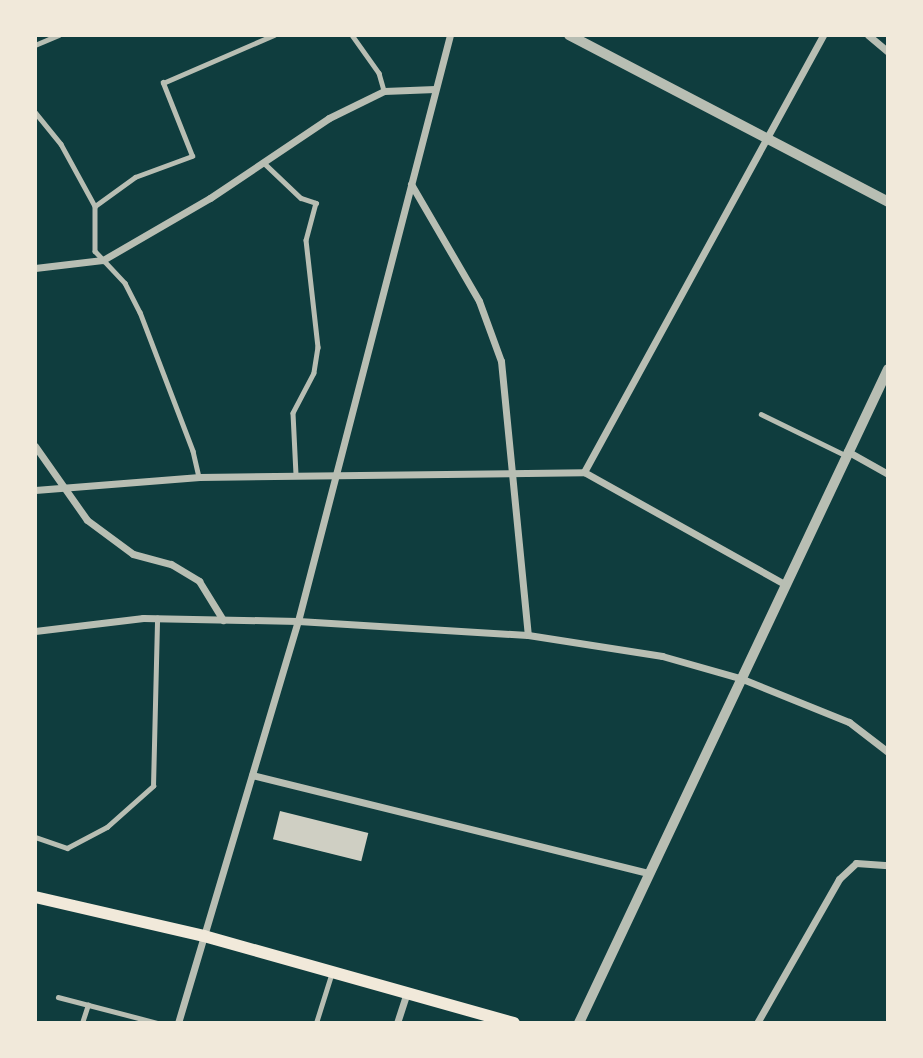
<!DOCTYPE html>
<html>
<head>
<meta charset="utf-8">
<style>
  body { margin:0 }
  #map { position:relative; width:923px; height:1058px; overflow:hidden; background:#0f3d3e; font-family:Roboto,sans-serif }
  div>[style] { position:absolute }
  .building>* { inset:0; background:#cfcfc3; transform-origin:0 0 }
  .service>* { height:4.5px; margin:-2.25px; padding:0 2.25px; transform-origin:2.25px; border-radius:2.25px; background:#b8beb3 }
  .minor>* { height:7px; margin:-3.5px; padding:0 3.5px; transform-origin:3.5px; border-radius:3.5px; background:#b8beb3 }
  .tertiary>* { height:10px; margin:-5px; padding:0 5px; transform-origin:5px; border-radius:5px; background:#b8beb3 }
  .secondary>* { height:12px; margin:-6px; padding:0 6px; transform-origin:6px; border-radius:6px; background:#f1e9da }
  span { translate:-50% -50%; white-space:nowrap; text-align:center; line-height:1.15; -webkit-text-stroke:5px #f1e9da; paint-order:stroke }
  .frame { position:absolute; inset:0; border:37px solid #f1e9da; pointer-events:none }
</style>
</head>
<body>
<div id="map">
  <div class="building">
    <i style="left:280px;top:811px;width:91px;height:29px;rotate:14deg"></i>
  </div>
  <div class="service">
    <i style="left:352px;top:35px;width:47px;rotate:54.6deg"></i>
    <i style="left:379px;top:73px;width:18px;rotate:74deg"></i>
    <i style="left:35px;top:45px;width:26px;rotate:-23deg"></i>
    <i style="left:35px;top:112px;width:41px;rotate:50.9deg"></i>
    <i style="left:61px;top:144px;width:71px;rotate:61.3deg"></i>
    <i style="left:95px;top:206px;width:45px;rotate:90deg"></i>
    <i style="left:95px;top:251px;width:44px;rotate:46.8deg"></i>
    <i style="left:125px;top:283px;width:33px;rotate:63deg"></i>
    <i style="left:140px;top:312px;width:149px;rotate:69.1deg"></i>
    <i style="left:193px;top:451px;width:27px;rotate:77deg"></i>
    <i style="left:263px;top:162px;width:52px;rotate:43.5deg"></i>
    <i style="left:301px;top:198px;width:16px;rotate:18deg"></i>
    <i style="left:316px;top:203px;width:38px;rotate:105deg"></i>
    <i style="left:306px;top:240px;width:108px;rotate:83.6deg"></i>
    <i style="left:318px;top:347px;width:26px;rotate:99deg"></i>
    <i style="left:314px;top:373px;width:45px;rotate:117.7deg"></i>
    <i style="left:293px;top:413px;width:62px;rotate:87.2deg"></i>
    <i style="left:95px;top:206px;width:49px;rotate:-35.9deg"></i>
    <i style="left:135px;top:177px;width:61px;rotate:-20.2deg"></i>
    <i style="left:192px;top:156px;width:79px;rotate:-111.7deg"></i>
    <i style="left:163px;top:83px;width:121px;rotate:-23.4deg"></i>
    <i style="left:761px;top:414px;width:93px;rotate:26deg"></i>
    <i style="left:35px;top:837px;width:34px;rotate:19deg"></i>
    <i style="left:67px;top:848px;width:45px;rotate:-27.7deg"></i>
    <i style="left:107px;top:827px;width:62px;rotate:-41.7deg"></i>
    <i style="left:153px;top:786px;width:168px;rotate:-88.6deg"></i>
    <i style="left:58px;top:997px;width:103px;rotate:14.6deg"></i>
    <i style="left:82px;top:1023px;width:19px;rotate:-72deg"></i>
    <i style="left:316px;top:1023px;width:50px;rotate:-72.6deg"></i>
  </div>
  <div class="minor">
    <i style="left:868px;top:35px;width:26px;rotate:40deg"></i>
    <i style="left:411px;top:184px;width:135px;rotate:59.8deg"></i>
    <i style="left:479px;top:301px;width:64px;rotate:69.9deg"></i>
    <i style="left:501px;top:361px;width:275px;rotate:84.4deg"></i>
    <i style="left:35px;top:268px;width:68px;rotate:-6.7deg"></i>
    <i style="left:103px;top:260px;width:124px;rotate:-30.1deg"></i>
    <i style="left:210px;top:198px;width:143px;rotate:-33.9deg"></i>
    <i style="left:329px;top:118px;width:61px;rotate:-26.1deg"></i>
    <i style="left:384px;top:91px;width:51px;rotate:-2.2deg"></i>
    <i style="left:35px;top:446px;width:90px;rotate:54.9deg"></i>
    <i style="left:87px;top:520px;width:57px;rotate:36.5deg"></i>
    <i style="left:133px;top:554px;width:39px;rotate:15deg"></i>
    <i style="left:171px;top:564px;width:33px;rotate:31deg"></i>
    <i style="left:199px;top:581px;width:46px;rotate:58.4deg"></i>
    <i style="left:847px;top:451px;width:47px;rotate:29.3deg"></i>
    <i style="left:584px;top:472px;width:498px;rotate:-61.3deg"></i>
    <i style="left:35px;top:490px;width:165px;rotate:-4.5deg"></i>
    <i style="left:199px;top:477px;width:385px;rotate:-0.7deg"></i>
    <i style="left:584px;top:472px;width:229px;rotate:29.2deg"></i>
    <i style="left:35px;top:631px;width:109px;rotate:-6.9deg"></i>
    <i style="left:143px;top:618px;width:155px;rotate:1.1deg"></i>
    <i style="left:298px;top:621px;width:230px;rotate:3.5deg"></i>
    <i style="left:528px;top:635px;width:136px;rotate:8.9deg"></i>
    <i style="left:662px;top:656px;width:81px;rotate:15.8deg"></i>
    <i style="left:740px;top:678px;width:118px;rotate:22deg"></i>
    <i style="left:849px;top:722px;width:49px;rotate:37.6deg"></i>
    <i style="left:252px;top:775px;width:409px;rotate:13.9deg"></i>
    <i style="left:178px;top:1023px;width:420px;rotate:-73.4deg"></i>
    <i style="left:298px;top:621px;width:605px;rotate:-75.46deg"></i>
    <i style="left:397px;top:1023px;width:29px;rotate:-72deg"></i>
    <i style="left:757px;top:1023px;width:166px;rotate:-60.3deg"></i>
    <i style="left:839px;top:879px;width:23px;rotate:-43deg"></i>
    <i style="left:856px;top:863px;width:32px;rotate:4deg"></i>
  </div>
  <div class="tertiary">
    <i style="left:569px;top:35px;width:360px;rotate:27.6deg"></i>
    <i style="left:579px;top:1023px;width:723px;rotate:-64.71deg"></i>
  </div>
  <div class="secondary">
    <i style="left:35px;top:897px;width:173px;rotate:13deg"></i>
    <i style="left:204px;top:936px;width:322px;rotate:15.7deg"></i>
  </div>
  <div class="frame"></div>
</div>
</body>
</html>
